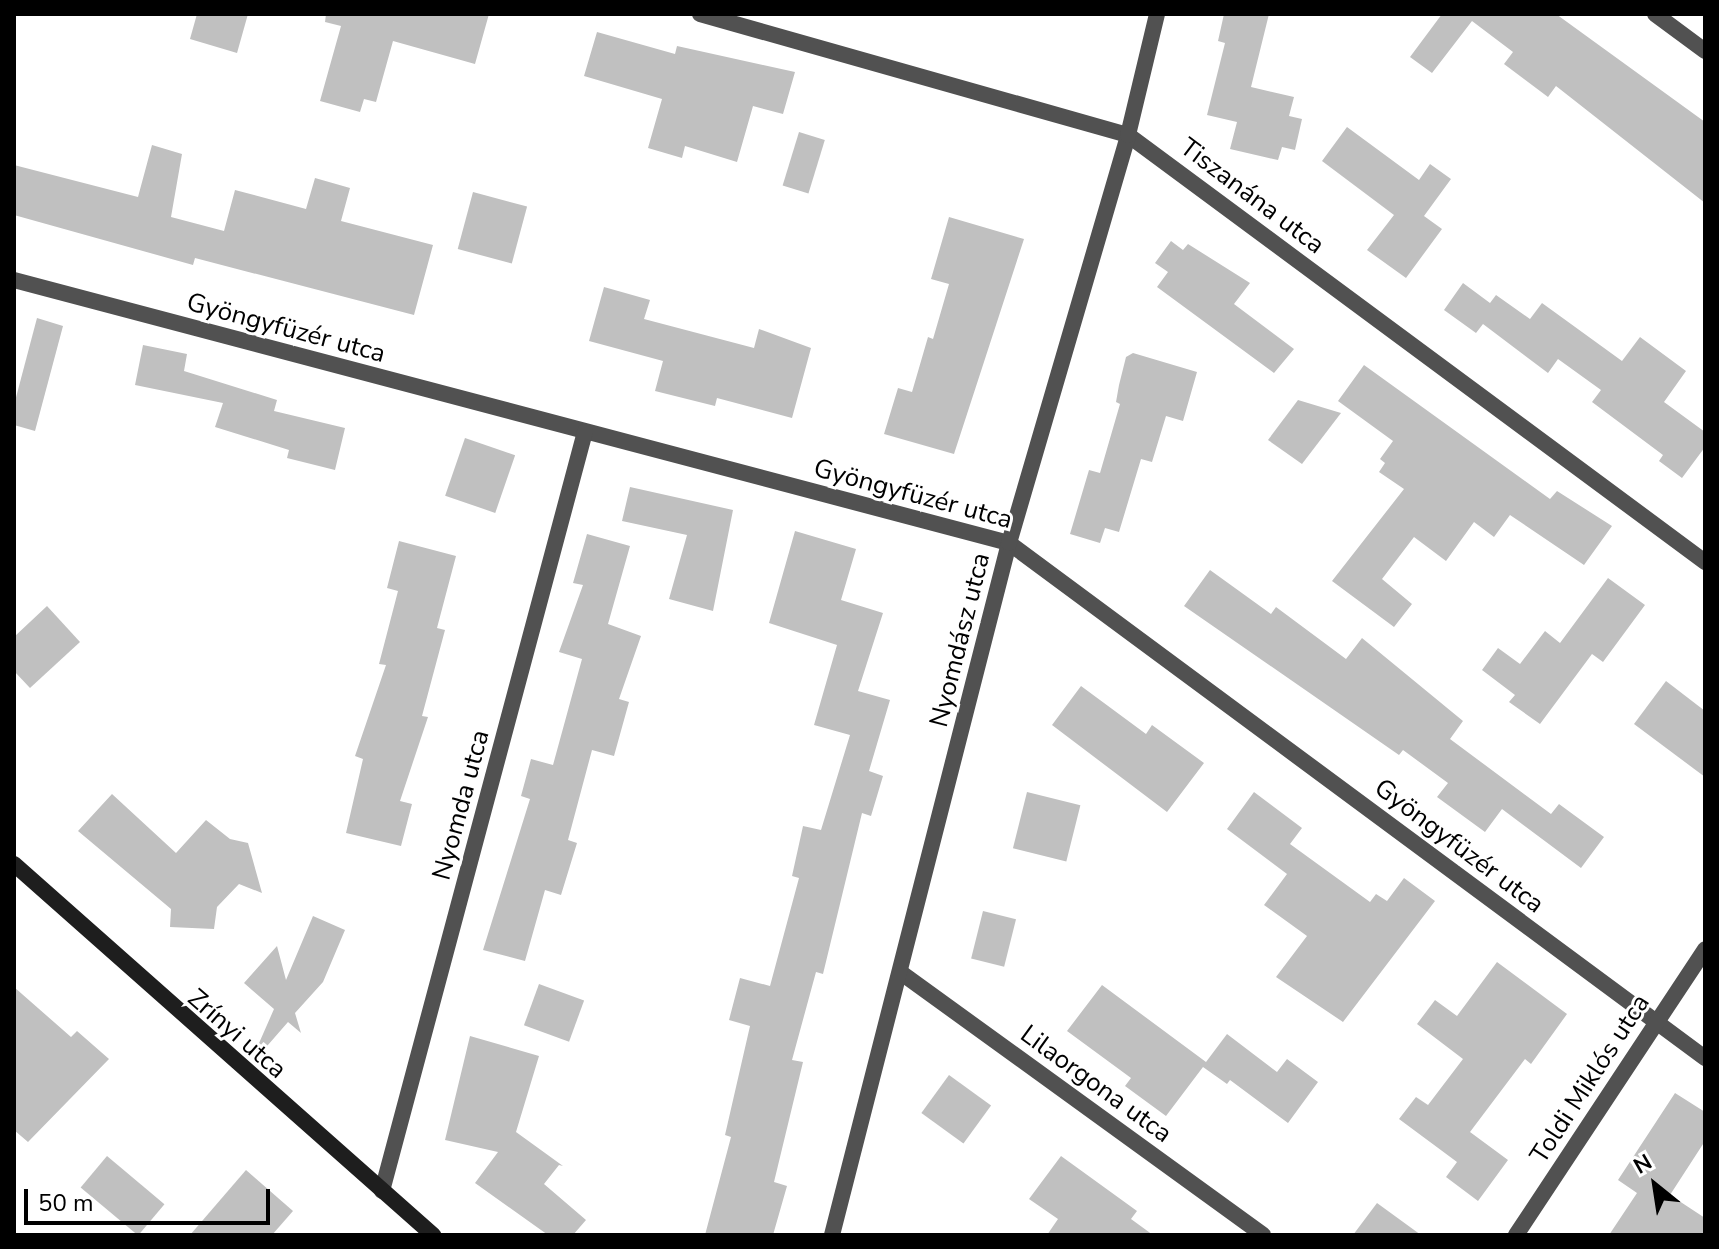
<!DOCTYPE html>
<html>
<head>
<meta charset="utf-8">
<style>
  body { margin:0 }
  #map { position:relative; width:1719px; height:1249px; overflow:hidden; background:#fff; font-family:"Nunito Sans",sans-serif }
  div>[style] { position:absolute }
  .building>* { inset:0; background:#c0c0c0; transform-origin:0 0 }
  .minor>* { height:16px; margin:-8px; padding:0 8px; transform-origin:8px; border-radius:8px; background:#515151 }
  .secondary>* { height:16px; margin:-8px; padding:0 8px; transform-origin:8px; border-radius:8px; background:#1e1e1e }
  span { translate:-50% -50%; white-space:nowrap; text-align:center; line-height:1.15; -webkit-text-stroke:6px #fff; paint-order:stroke }
  .street-label { font-size:26px; color:#000 }
  .frame { position:absolute; inset:0; border:16px solid #000; pointer-events:none }
  .north { position:absolute; left:1615px; top:1145px; width:80px; height:80px; -webkit-text-stroke:6px #fff; paint-order:stroke; rotate:330deg; font-size:22px; font-weight:700; line-height:32px; text-align:center; color:#000 }
  .north::after { content:''; display:block; margin:auto; width:28px; height:36px; background:#000; clip-path:polygon(50% 0,100% 100%,50% 72%,0 100%) }
  .scale { position:absolute; left:24px; top:1189px; width:246px; height:36px; box-sizing:border-box; border:4px solid #000; border-top:0; padding-left:10px; font-size:24px; line-height:28px; white-space:nowrap; color:#000; -webkit-text-stroke:6px #fff; paint-order:stroke }
</style>
</head>
<body>
<div id="map">
  <div class="building">
    <i style="clip-path:polygon(197px 14px,248px 14px,237px 53px,190px 39px)"></i>
    <i style="clip-path:polygon(326px 14px,489px 14px,475px 64px,393px 41px,376px 102px,364px 99px,360px 112px,320px 101px,341px 26px,325px 22px)"></i>
    <i style="clip-path:polygon(1224px 14px,1269px 14px,1251px 87px,1294px 97px,1289px 116px,1302px 119px,1295px 150px,1282px 147px,1278px 160px,1230px 149px,1237px 122px,1207px 115px,1225px 43px,1218px 41px)"></i>
    <i style="clip-path:polygon(1442px 14px,1556px 14px,1705px 122px,1705px 203px,1556px 86px,1548px 97px,1504px 64px,1513px 52px,1472px 21px,1432px 73px,1410px 57px)"></i>
    <i style="clip-path:polygon(597px 32px,675px 54px,677px 46px,795px 72px,783px 114px,753px 106px,737px 162px,685px 146px,682px 158px,648px 148px,662px 99px,584px 76px)"></i>
    <i style="clip-path:polygon(1347px 127px,1419px 180px,1430px 164px,1451px 179px,1424px 216px,1442px 229px,1406px 278px,1367px 250px,1394px 215px,1322px 161px)"></i>
    <i style="left:799px;top:132px;width:27px;height:56px;rotate:17deg"></i>
    <i style="clip-path:polygon(152px 145px,182px 154px,171px 217px,224px 231px,235px 190px,306px 209px,315px 178px,350px 188px,341px 221px,433px 245px,414px 315px,195px 258px,193px 265px,14px 215px,14px 165px,138px 197px)"></i>
    <i style="left:473px;top:192px;width:56px;height:59px;rotate:15deg"></i>
    <i style="clip-path:polygon(949px 217px,1024px 239px,954px 454px,884px 434px,898px 388px,912px 392px,928px 337px,933px 339px,949px 284px,931px 279px)"></i>
    <i style="clip-path:polygon(1171px 241px,1183px 250px,1188px 244px,1250px 283px,1234px 304px,1294px 349px,1274px 373px,1157px 287px,1168px 272px,1155px 263px)"></i>
    <i style="clip-path:polygon(1463px 283px,1490px 303px,1496px 295px,1530px 319px,1542px 303px,1622px 361px,1640px 337px,1686px 371px,1664px 402px,1705px 432px,1705px 447px,1682px 478px,1659px 461px,1663px 455px,1592px 402px,1601px 390px,1558px 359px,1548px 373px,1483px 324px,1476px 333px,1444px 310px)"></i>
    <i style="clip-path:polygon(604px 287px,650px 300px,644px 319px,754px 348px,759px 329px,811px 348px,792px 418px,717px 398px,715px 406px,655px 391px,663px 361px,589px 341px)"></i>
    <i style="clip-path:polygon(37px 318px,63px 326px,35px 431px,14px 425px,14px 405px)"></i>
    <i style="clip-path:polygon(143px 345px,187px 354px,184px 371px,277px 400px,274px 411px,345px 428px,335px 470px,287px 458px,289px 450px,215px 427px,223px 403px,135px 385px)"></i>
    <i style="clip-path:polygon(1133px 353px,1197px 372px,1183px 421px,1166px 416px,1152px 462px,1141px 459px,1119px 532px,1105px 528px,1100px 543px,1070px 534px,1089px 470px,1100px 473px,1120px 404px,1116px 402px,1119px 385px,1126px 357px)"></i>
    <i style="clip-path:polygon(1364px 365px,1550px 499px,1557px 491px,1612px 526px,1584px 565px,1510px 515px,1494px 537px,1474px 522px,1446px 561px,1414px 537px,1382px 579px,1412px 604px,1394px 627px,1332px 581px,1404px 489px,1379px 472px,1385px 463px,1380px 459px,1393px 441px,1338px 401px)"></i>
    <i style="clip-path:polygon(1298px 400px,1341px 413px,1302px 464px,1268px 440px)"></i>
    <i style="left:465px;top:438px;width:53px;height:61px;rotate:19deg"></i>
    <i style="clip-path:polygon(630px 487px,733px 510px,713px 611px,669px 599px,687px 535px,622px 521px)"></i>
    <i style="clip-path:polygon(795px 531px,856px 549px,841px 600px,883px 613px,858px 691px,890px 700px,869px 771px,883px 776px,871px 816px,862px 813px,823px 974px,816px 972px,792px 1060px,803px 1062px,774px 1182px,787px 1186px,773px 1235px,705px 1235px,731px 1137px,725px 1135px,750px 1026px,729px 1020px,740px 978px,770px 986px,799px 878px,792px 876px,803px 826px,821px 830px,850px 735px,814px 725px,837px 645px,769px 623px)"></i>
    <i style="clip-path:polygon(587px 534px,630px 546px,608px 624px,641px 636px,619px 699px,629px 702px,614px 756px,592px 750px,568px 840px,577px 843px,561px 895px,545px 890px,525px 961px,483px 950px,530px 799px,521px 796px,531px 759px,553px 765px,582px 659px,559px 652px,583px 585px,573px 583px)"></i>
    <i style="clip-path:polygon(399px 541px,456px 556px,437px 628px,445px 630px,422px 716px,428px 717px,400px 801px,412px 804px,401px 846px,346px 833px,363px 759px,355px 756px,386px 665px,379px 664px,398px 591px,387px 588px)"></i>
    <i style="clip-path:polygon(1210px 570px,1271px 614px,1276px 607px,1346px 659px,1362px 638px,1463px 721px,1450px 739px,1551px 814px,1559px 804px,1604px 837px,1581px 868px,1502px 809px,1485px 832px,1437px 797px,1448px 783px,1403px 750px,1399px 755px,1184px 606px)"></i>
    <i style="clip-path:polygon(1608px 578px,1645px 605px,1603px 662px,1592px 654px,1540px 724px,1509px 702px,1515px 695px,1482px 670px,1498px 648px,1520px 664px,1545px 631px,1560px 643px)"></i>
    <i style="clip-path:polygon(47px 606px,80px 642px,30px 688px,14px 671px,14px 637px)"></i>
    <i style="clip-path:polygon(1666px 681px,1705px 711px,1705px 777px,1634px 724px)"></i>
    <i style="clip-path:polygon(1081px 686px,1146px 734px,1152px 725px,1204px 763px,1167px 812px,1052px 725px)"></i>
    <i style="left:1027px;top:792px;width:55px;height:58px;rotate:14deg"></i>
    <i style="clip-path:polygon(1254px 792px,1302px 828px,1290px 844px,1370px 902px,1376px 894px,1387px 901px,1404px 878px,1435px 901px,1343px 1022px,1276px 977px,1307px 936px,1264px 905px,1287px 874px,1227px 829px)"></i>
    <i style="clip-path:polygon(112px 794px,176px 853px,206px 820px,230px 839px,248px 843px,262px 893px,239px 884px,217px 907px,214px 929px,170px 927px,171px 909px,78px 831px)"></i>
    <i style="left:983px;top:911px;width:34px;height:49px;rotate:14deg"></i>
    <i style="clip-path:polygon(313px 916px,345px 930px,323px 982px,295px 1013px,301px 1033px,288px 1022px,261px 1053px,256px 1050px,274px 1009px,244px 983px,277px 946px,286px 980px)"></i>
    <i style="clip-path:polygon(1497px 962px,1567px 1014px,1531px 1064px,1525px 1059px,1470px 1132px,1508px 1160px,1478px 1201px,1446px 1177px,1457px 1162px,1399px 1119px,1416px 1097px,1428px 1105px,1463px 1059px,1417px 1024px,1435px 1000px,1457px 1016px)"></i>
    <i style="left:539px;top:984px;width:48px;height:44px;rotate:20deg"></i>
    <i style="clip-path:polygon(1102px 985px,1206px 1062px,1227px 1034px,1277px 1072px,1287px 1059px,1318px 1082px,1288px 1123px,1230px 1080px,1227px 1084px,1203px 1067px,1166px 1116px,1125px 1086px,1131px 1078px,1067px 1031px)"></i>
    <i style="clip-path:polygon(14px 987px,71px 1037px,77px 1031px,109px 1059px,28px 1142px,14px 1130px)"></i>
    <i style="clip-path:polygon(470px 1036px,539px 1056px,516px 1132px,563px 1166px,559px 1165px,544px 1184px,586px 1220px,573px 1235px,548px 1235px,475px 1183px,498px 1152px,445px 1140px)"></i>
    <i style="left:949px;top:1075px;width:52px;height:47px;rotate:36deg"></i>
    <i style="clip-path:polygon(1675px 1093px,1705px 1112px,1705px 1141px,1670px 1195px,1705px 1218px,1705px 1235px,1609px 1235px,1637px 1193px,1618px 1180px)"></i>
    <i style="left:107px;top:1156px;width:75px;height:41px;rotate:40deg"></i>
    <i style="clip-path:polygon(1061px 1156px,1137px 1211px,1131px 1219px,1153px 1235px,1047px 1235px,1058px 1219px,1029px 1199px)"></i>
    <i style="clip-path:polygon(246px 1170px,293px 1211px,272px 1235px,190px 1235px)"></i>
    <i style="clip-path:polygon(1377px 1203px,1421px 1235px,1353px 1235px)"></i>
  </div>
  <div class="minor">
    <i style="left:700px;top:14px;width:445px;rotate:15.8deg"></i>
    <i style="left:1128px;top:135px;width:718px;rotate:36.5deg"></i>
    <i style="left:1655px;top:14px;width:62px;rotate:36.5deg"></i>
    <i style="left:14px;top:280px;width:1029px;rotate:14.81deg"></i>
    <i style="left:1009px;top:543px;width:866px;rotate:36.5deg"></i>
    <i style="left:900px;top:972px;width:448px;rotate:35.9deg"></i>
    <i style="left:382px;top:1191px;width:786px;rotate:-75.03deg"></i>
    <i style="left:832px;top:1235px;width:714px;rotate:-75.65deg"></i>
    <i style="left:1009px;top:543px;width:425px;rotate:-73.7deg"></i>
    <i style="left:1128px;top:135px;width:124px;rotate:-76.5deg"></i>
    <i style="left:1516px;top:1235px;width:343px;rotate:-56.5deg"></i>
  </div>
  <div class="secondary">
    <i style="left:14px;top:864px;width:560px;rotate:41.52deg"></i>
  </div>
  <div class="street-label">
    <span style="left:1252px;top:196px;rotate:37deg">Tiszanána utca</span>
    <span style="left:286px;top:328px;rotate:15deg">Gyöngyfüzér utca</span>
    <span style="left:913px;top:494px;rotate:15deg">Gyöngyfüzér utca</span>
    <span style="left:960px;top:640px;rotate:-76deg">Nyomdász utca</span>
    <span style="left:461px;top:805px;rotate:-75deg">Nyomda utca</span>
    <span style="left:1459px;top:846px;rotate:37deg">Gyöngyfüzér utca</span>
    <span style="left:237px;top:1034px;rotate:41deg">Zrínyi utca</span>
    <span style="left:1590px;top:1079px;rotate:-57deg">Toldi Miklós utca</span>
    <span style="left:1096px;top:1084px;rotate:36deg">Lilaorgona utca</span>
  </div>
  <div class="frame"></div>
  <div class="north">N</div>
  <div class="scale">50 m</div>
</div>
</body>
</html>
